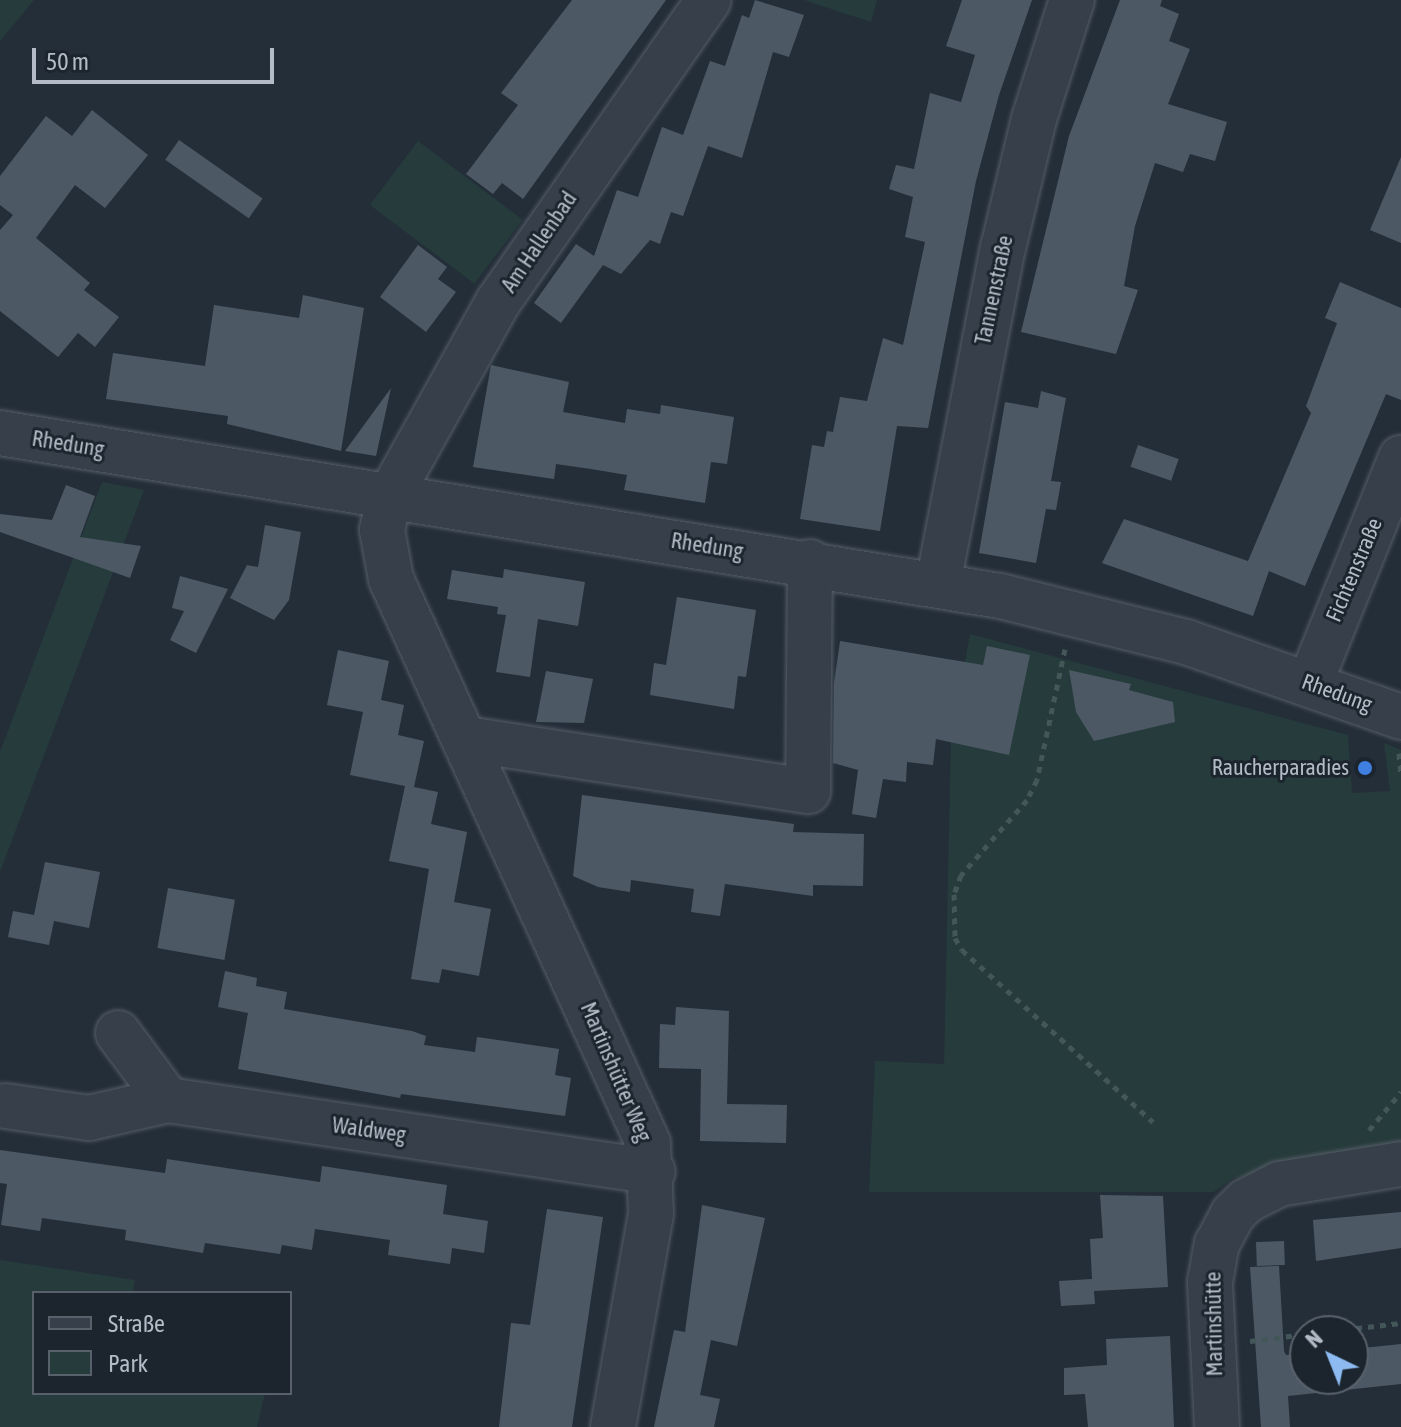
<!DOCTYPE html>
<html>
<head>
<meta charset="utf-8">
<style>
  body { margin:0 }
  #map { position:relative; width:1401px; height:1427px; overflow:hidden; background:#242e39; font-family:"Asap Condensed",sans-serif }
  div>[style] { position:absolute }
  .green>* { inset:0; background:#263b3b; transform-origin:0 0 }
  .building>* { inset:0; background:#4c5965; transform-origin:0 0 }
  .path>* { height:5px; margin-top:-2.5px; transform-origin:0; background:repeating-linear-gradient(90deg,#435658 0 6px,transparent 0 12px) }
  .roads { filter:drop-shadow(0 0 2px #555e68) drop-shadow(0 0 2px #555e68) }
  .minor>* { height:44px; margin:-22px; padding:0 22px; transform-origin:22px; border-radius:22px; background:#37404a }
  .dots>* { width:22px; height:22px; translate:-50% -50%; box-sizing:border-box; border:4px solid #1c252e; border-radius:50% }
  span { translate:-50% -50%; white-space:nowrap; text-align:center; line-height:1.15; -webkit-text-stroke:6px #1c252e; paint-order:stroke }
  .street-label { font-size:22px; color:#b2bbc6 }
  .poi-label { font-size:22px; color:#b2bbc6 }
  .right { translate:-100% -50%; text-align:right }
  .legend { position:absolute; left:32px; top:1291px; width:260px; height:104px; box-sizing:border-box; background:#1c252e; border:2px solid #58616b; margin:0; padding:10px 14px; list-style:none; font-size:24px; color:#b2bbc6 }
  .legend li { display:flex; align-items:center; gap:16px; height:40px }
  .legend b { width:40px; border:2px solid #58616b }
  .north { position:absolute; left:1289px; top:1315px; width:80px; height:80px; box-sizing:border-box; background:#1c252e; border:2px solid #58616b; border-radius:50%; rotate:317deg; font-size:22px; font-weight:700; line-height:32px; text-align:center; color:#b2bbc6 }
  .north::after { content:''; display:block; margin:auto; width:28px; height:36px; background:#8cbaf1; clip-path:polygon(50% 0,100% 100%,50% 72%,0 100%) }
  .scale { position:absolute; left:32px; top:48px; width:242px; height:36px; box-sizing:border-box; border:4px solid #b2bbc6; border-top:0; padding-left:10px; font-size:24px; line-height:28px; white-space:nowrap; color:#b2bbc6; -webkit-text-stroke:6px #1c252e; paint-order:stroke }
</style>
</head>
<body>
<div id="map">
  <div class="green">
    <i style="clip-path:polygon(0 0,34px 0,0 41px)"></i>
    <i style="clip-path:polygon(804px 0,877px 0,871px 22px)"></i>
    <i style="left:418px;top:141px;width:131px;height:80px;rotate:37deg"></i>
    <i style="clip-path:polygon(102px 482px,144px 490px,0 872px,0 752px)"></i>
    <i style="clip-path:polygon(970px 634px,1348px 735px,1352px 793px,1390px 791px,1384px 743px,1401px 750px,1401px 1146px,1233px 1178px,1214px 1192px,869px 1192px,875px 1061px,944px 1064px,951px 737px)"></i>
    <i style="clip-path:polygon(0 1260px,135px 1280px,133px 1293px,34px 1293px,34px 1393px,265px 1393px,257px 1427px,0 1427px)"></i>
  </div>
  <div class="building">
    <i style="clip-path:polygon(572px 0,666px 0,523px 199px,502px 183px,493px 194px,466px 174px,518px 105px,501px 93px)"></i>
    <i style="clip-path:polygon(755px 0,804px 15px,789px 57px,773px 52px,742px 158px,708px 146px,683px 216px,671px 212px,660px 244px,650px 240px,621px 274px,603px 265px,561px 323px,534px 303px,576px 244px,594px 256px,617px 190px,638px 197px,662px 127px,683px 135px,710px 61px,725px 66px,742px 15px,749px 18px)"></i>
    <i style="clip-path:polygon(962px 0,1032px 0,999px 95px,976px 181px,928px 428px,897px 426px,880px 531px,800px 519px,812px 445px,824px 447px,827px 431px,833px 432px,840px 397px,867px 401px,883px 338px,903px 345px,925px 242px,905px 237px,913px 197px,889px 189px,896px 165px,914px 169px,930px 93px,961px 102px,975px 55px,946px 46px)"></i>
    <i style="clip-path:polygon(1120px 0,1162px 0,1160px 6px,1179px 14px,1169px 41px,1190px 49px,1168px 104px,1227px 122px,1215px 161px,1190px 154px,1183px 172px,1155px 163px,1135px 226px,1124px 286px,1138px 290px,1116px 354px,1021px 332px,1069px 136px)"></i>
    <i style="clip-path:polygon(92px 110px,148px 155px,105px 208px,75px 185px,36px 238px,90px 283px,84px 290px,119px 317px,95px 347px,78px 333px,58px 357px,0 311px,0 230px,13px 215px,0 205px,0 176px,46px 116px,72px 136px)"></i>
    <i style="left:179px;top:140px;width:102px;height:24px;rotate:35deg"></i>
    <i style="clip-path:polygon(1401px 157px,1401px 243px,1370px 230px)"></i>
    <i style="clip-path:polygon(418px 245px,447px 267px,438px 279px,456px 292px,426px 332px,380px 297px)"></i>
    <i style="clip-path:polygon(1340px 282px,1401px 308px,1401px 400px,1386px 394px,1305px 586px,1269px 571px,1253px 616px,1102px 563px,1124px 519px,1248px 561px,1311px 413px,1306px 406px,1337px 323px,1325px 318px)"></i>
    <i style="clip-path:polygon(303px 295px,364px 308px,341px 451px,227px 424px,228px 416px,106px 399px,113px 353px,205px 366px,214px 305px,299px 318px)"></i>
    <i style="clip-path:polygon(491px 365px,569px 382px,563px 412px,625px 423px,627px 409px,660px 414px,661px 405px,734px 417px,727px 464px,711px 462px,705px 503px,624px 490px,627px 475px,591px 469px,556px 464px,554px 479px,473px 467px)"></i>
    <i style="clip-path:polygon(391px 388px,376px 456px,345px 451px)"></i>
    <i style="clip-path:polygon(1041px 391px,1066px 398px,1051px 481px,1061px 482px,1056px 510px,1046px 509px,1036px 563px,979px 553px,1005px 402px,1038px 408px)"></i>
    <i style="left:1138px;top:445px;width:43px;height:23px;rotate:19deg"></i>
    <i style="clip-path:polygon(66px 485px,95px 496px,80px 537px,141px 546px,130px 578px,0 532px,0 514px,52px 520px)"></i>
    <i style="clip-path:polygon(265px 525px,301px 532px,289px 600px,274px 620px,230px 598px,247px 565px,258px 567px)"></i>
    <i style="clip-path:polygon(504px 569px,585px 582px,578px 626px,538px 619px,530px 677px,496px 672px,506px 615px,497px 614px,498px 607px,447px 599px,452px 570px,503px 578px)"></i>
    <i style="clip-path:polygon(180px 576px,228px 589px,196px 653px,170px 640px,184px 611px,172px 608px)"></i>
    <i style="clip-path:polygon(677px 597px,756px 610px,746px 677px,738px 676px,734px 709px,650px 695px,654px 663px,666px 665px)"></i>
    <i style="clip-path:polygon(840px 641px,983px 665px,987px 646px,1030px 655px,1009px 755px,936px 739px,933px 765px,907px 762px,906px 782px,883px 779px,876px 818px,852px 814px,858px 770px,833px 763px,834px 683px)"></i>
    <i style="clip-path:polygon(338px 650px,389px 661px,381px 700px,404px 705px,398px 735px,424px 741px,414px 787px,438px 792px,431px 824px,467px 832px,454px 902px,491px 909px,479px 976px,442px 969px,439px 983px,411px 979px,429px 869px,389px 861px,405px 786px,350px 775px,363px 712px,327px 705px)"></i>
    <i style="clip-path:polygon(1069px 670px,1131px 684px,1129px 690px,1173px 702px,1175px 722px,1094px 741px,1076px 712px)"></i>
    <i style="clip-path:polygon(546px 671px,593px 679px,584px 723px,536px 722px)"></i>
    <i style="clip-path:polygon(582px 795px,794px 824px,793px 832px,864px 834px,863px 886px,813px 885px,813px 896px,725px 884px,720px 916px,691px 912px,694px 889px,631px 880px,630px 892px,598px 887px,573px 876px)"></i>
    <i style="clip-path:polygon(45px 862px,100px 872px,89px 928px,54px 921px,49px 945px,8px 937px,13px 911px,34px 915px)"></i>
    <i style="left:168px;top:888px;width:68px;height:61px;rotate:10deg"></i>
    <i style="clip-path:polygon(225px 971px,257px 978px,256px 986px,287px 992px,284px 1009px,412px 1031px,426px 1036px,424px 1045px,475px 1052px,477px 1037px,559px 1049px,555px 1075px,571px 1078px,565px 1116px,401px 1094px,400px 1098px,238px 1069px,248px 1013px,218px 1007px)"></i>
    <i style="clip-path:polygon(676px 1007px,729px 1011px,727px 1104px,787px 1105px,786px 1143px,700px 1141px,701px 1069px,659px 1068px,660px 1024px,675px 1025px)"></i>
    <i style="clip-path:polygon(0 1150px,165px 1173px,167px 1159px,320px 1182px,322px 1166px,447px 1185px,443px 1214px,488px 1221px,484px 1253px,452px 1248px,450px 1264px,388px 1255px,390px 1240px,315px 1229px,312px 1250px,282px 1245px,280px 1254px,205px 1243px,203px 1253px,125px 1240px,126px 1230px,42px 1218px,40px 1231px,1px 1225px,7px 1184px,0 1183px)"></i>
    <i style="clip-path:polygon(1100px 1195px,1163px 1196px,1168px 1287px,1094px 1291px,1095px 1304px,1061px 1306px,1059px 1281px,1092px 1279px,1090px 1239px,1103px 1238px)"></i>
    <i style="clip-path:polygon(702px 1205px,765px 1218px,737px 1346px,711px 1340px,700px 1395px,720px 1399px,714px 1427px,654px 1427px,674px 1330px,685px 1332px)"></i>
    <i style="clip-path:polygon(547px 1209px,603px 1217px,572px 1427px,499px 1427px,511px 1323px,530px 1325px)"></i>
    <i style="clip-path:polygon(1401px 1212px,1401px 1248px,1316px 1261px,1313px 1220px)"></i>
    <i style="left:1284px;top:1241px;width:24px;height:28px;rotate:88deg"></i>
    <i style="clip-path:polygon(1279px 1266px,1284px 1351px,1286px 1355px,1305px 1354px,1305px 1379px,1353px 1379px,1353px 1349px,1401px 1344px,1401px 1384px,1288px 1396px,1290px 1427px,1261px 1427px,1250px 1267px)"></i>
    <i style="clip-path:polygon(1170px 1336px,1174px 1427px,1088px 1427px,1085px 1394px,1064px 1395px,1064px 1368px,1107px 1365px,1106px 1339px)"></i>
  </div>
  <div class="path">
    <i style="left:1065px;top:649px;width:134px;rotate:102.1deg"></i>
    <i style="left:1037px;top:780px;width:22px;rotate:117deg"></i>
    <i style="left:1027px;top:800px;width:100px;rotate:131.3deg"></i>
    <i style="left:961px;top:875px;width:20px;rotate:110deg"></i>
    <i style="left:954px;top:894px;width:44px;rotate:88.7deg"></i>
    <i style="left:955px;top:938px;width:14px;rotate:60deg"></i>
    <i style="left:962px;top:950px;width:257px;rotate:42deg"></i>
    <i style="left:1399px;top:753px;width:23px;rotate:85deg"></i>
    <i style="left:1369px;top:1130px;width:50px;rotate:-49.9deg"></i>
    <i style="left:1332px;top:1331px;width:69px;rotate:-6.6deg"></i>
    <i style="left:1250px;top:1341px;width:55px;rotate:-7.3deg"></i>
  </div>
  <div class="roads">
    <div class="minor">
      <i style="left:0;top:433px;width:1013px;rotate:9.26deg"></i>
      <i style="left:1000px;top:596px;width:192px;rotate:13.9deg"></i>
      <i style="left:1186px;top:642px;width:228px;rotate:19.2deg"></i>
      <i style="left:938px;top:584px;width:342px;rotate:-79.1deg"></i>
      <i style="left:1003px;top:248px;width:133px;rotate:-76.5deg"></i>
      <i style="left:1034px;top:119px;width:125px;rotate:-72.3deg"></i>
      <i style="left:1310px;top:683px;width:243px;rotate:-68deg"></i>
      <i style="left:467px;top:739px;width:345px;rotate:8.7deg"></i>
      <i style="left:808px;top:791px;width:229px;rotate:-89.5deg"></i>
      <i style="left:118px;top:1033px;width:84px;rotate:53.3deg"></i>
      <i style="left:168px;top:1100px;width:490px;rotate:8.4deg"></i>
      <i style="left:5px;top:1106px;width:85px;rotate:8.1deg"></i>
      <i style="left:89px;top:1118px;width:81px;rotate:-12.8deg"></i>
      <i style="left:613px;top:1427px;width:217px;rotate:-79.9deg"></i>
      <i style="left:651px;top:1213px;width:70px;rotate:-92.5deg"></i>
      <i style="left:648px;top:1143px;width:620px;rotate:-114.5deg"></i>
      <i style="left:391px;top:579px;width:50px;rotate:-100.4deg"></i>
      <i style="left:382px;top:530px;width:35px;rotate:-77deg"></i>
      <i style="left:390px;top:496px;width:222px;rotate:-60.9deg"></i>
      <i style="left:498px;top:302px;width:368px;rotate:-55.1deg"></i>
      <i style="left:1217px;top:1427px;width:145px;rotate:-92.8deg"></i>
      <i style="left:1210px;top:1282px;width:39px;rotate:-80deg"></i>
      <i style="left:1217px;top:1244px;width:34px;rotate:-62deg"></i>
      <i style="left:1233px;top:1214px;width:18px;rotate:-45deg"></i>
      <i style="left:1246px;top:1201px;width:37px;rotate:-27deg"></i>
      <i style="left:1279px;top:1184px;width:124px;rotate:-9.3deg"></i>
    </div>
  </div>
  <div class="dots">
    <i style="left:1365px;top:768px;background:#3f7fe0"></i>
  </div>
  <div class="street-label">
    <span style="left:539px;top:242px;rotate:-56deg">Am Hallenbad</span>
    <span style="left:994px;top:290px;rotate:-78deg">Tannenstraße</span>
    <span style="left:68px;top:444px;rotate:9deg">Rhedung</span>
    <span style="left:707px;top:546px;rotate:9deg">Rhedung</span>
    <span style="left:1354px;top:570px;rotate:-67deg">Fichtenstraße</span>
    <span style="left:1337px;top:693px;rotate:20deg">Rhedung</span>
    <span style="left:616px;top:1072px;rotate:67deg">Martinshütter Weg</span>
    <span style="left:369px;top:1130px;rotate:8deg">Waldweg</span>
    <span style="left:1214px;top:1324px;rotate:-91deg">Martinshütte</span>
  </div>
  <div class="poi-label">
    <span class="right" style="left:1349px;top:768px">Raucherparadies</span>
  </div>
  <ul class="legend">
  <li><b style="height:10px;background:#37404a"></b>Straße</li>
  <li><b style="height:22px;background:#263b3b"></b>Park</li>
  </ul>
  <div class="north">N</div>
  <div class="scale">50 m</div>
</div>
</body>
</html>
